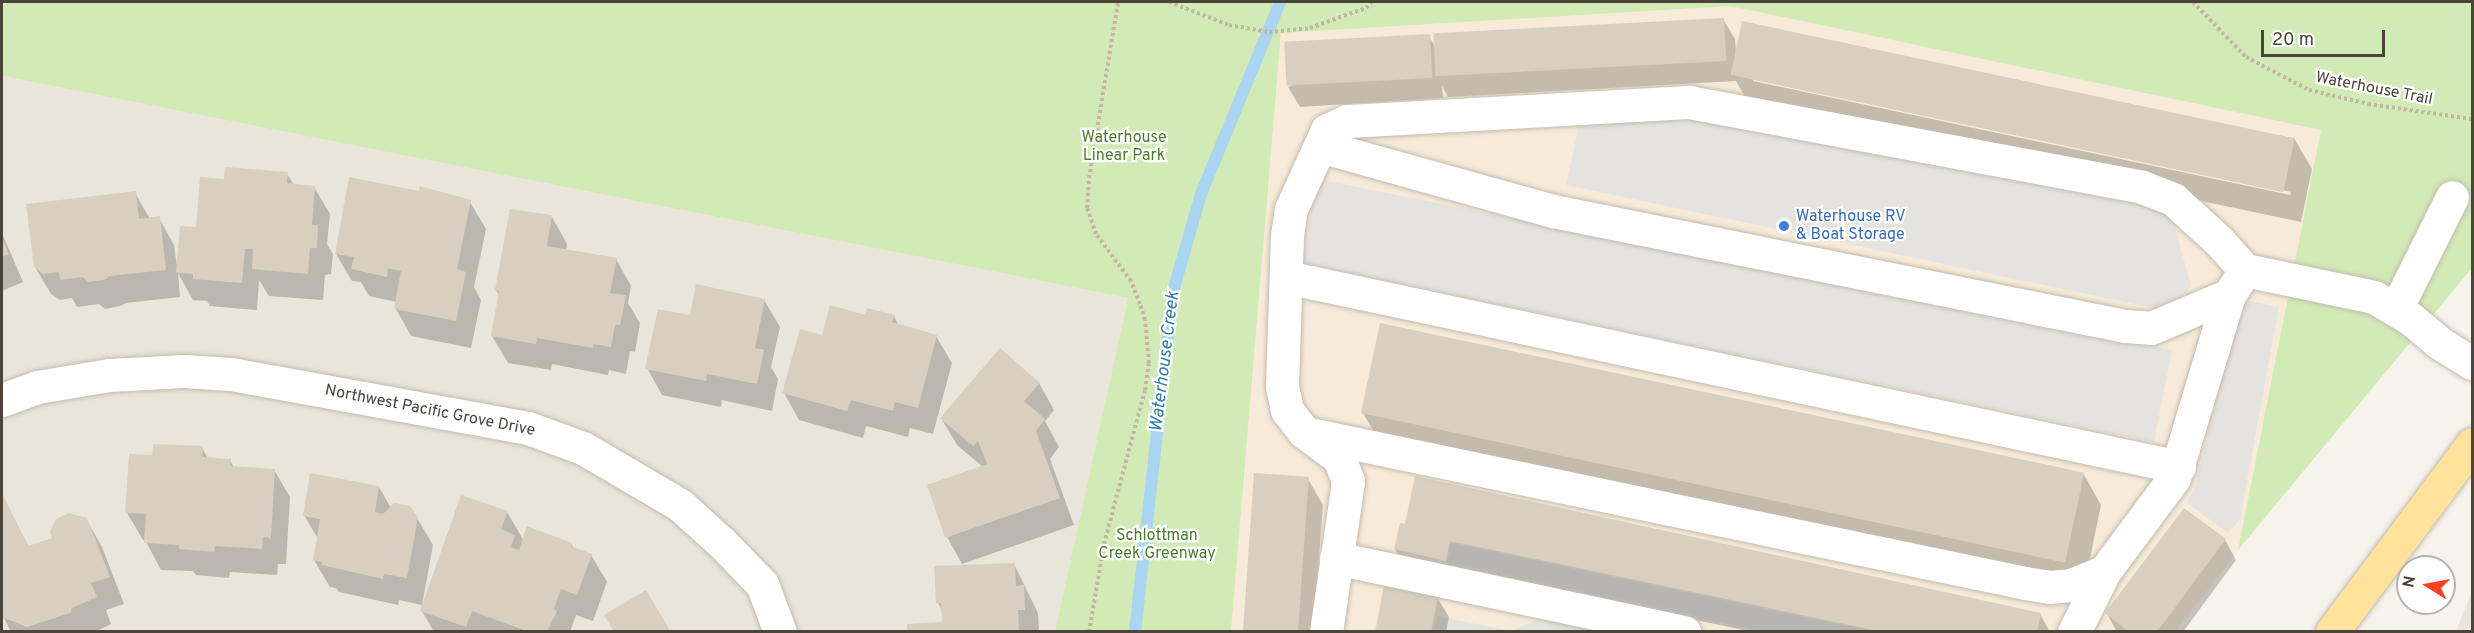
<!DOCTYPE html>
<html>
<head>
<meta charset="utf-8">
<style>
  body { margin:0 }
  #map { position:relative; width:2474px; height:633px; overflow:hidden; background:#f6f3ec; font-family:Overpass,sans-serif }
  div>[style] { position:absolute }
  .residential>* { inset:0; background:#eae5da }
  .commercial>* { inset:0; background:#f7ead8 }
  .green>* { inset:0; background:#d2eab5 }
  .parking>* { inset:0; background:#e5e3e0 }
  .shadow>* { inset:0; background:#0003 }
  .stream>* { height:12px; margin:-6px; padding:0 6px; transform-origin:6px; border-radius:6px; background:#a9d4f2 }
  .building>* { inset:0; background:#d8cfc1; transform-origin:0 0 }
  .path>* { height:4px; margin-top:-2px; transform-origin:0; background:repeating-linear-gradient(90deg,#c4b79f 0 3px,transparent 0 6px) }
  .roads { filter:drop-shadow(0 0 2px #c2bbae) drop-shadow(0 0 2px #c2bbae) }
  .minor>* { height:33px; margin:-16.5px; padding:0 16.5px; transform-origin:16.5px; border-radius:16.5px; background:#fff }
  .major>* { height:33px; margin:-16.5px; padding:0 16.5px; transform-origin:16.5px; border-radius:16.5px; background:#ffe39c }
  .dots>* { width:16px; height:16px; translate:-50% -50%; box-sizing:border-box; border:3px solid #fff; border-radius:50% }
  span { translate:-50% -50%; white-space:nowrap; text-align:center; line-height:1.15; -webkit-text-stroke:4.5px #fff; paint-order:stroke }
  .street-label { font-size:16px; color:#4b4439 }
  .park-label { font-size:16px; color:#4a7f2a }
  .shop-label { font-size:16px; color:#366cbe }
  .left { translate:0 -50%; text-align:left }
  .water-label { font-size:18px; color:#2e7ab2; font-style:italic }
  .frame { position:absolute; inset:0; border:3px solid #4b4439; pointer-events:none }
  .north { position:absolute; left:2396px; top:555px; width:60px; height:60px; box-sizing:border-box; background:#fff; border:2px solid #b7b4b0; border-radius:50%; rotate:281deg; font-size:16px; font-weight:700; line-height:24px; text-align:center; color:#4b4439 }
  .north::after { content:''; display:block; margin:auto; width:21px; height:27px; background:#fc3f1d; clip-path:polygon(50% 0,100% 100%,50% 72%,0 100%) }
  .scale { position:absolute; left:2261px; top:30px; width:124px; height:27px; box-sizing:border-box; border:3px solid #4b4439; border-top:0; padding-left:8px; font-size:18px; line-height:21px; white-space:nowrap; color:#4b4439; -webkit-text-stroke:4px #fff; paint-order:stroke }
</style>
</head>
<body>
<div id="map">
  <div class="residential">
    <i style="clip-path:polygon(2px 76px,1128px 298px,1055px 631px,2px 631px)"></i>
    <i style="clip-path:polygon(2472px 591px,2472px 631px,2456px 631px)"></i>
  </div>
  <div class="commercial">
    <i style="clip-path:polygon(1730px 6px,2321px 130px,2238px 550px,2176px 631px,1231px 632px,1281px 33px)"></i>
  </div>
  <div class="green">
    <i style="clip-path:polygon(2px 2px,2472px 2px,2472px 268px,2238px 550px,2321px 130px,1730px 6px,1281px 33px,1231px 631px,1055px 631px,1128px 298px,2px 76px)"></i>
  </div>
  <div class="parking">
    <i style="clip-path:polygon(1684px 109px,2170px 211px,2191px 285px,2173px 312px,1566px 185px,1581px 116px)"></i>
    <i style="clip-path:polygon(1322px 180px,2172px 350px,2154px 442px,1302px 263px,1316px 187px)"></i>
    <i style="clip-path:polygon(2239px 299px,2279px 307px,2240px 519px,2228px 533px,2187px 503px,2196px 485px)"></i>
    <i style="clip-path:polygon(1451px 543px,1870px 631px,1759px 631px,1447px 564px)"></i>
    <i style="clip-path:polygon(1548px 615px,1625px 632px,1434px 632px,1437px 616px,1511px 631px)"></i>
  </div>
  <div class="shadow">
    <i style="clip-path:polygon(evenodd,1723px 19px,1735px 39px,1736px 53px,2294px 138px,2312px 169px,2301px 222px,1750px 106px,1736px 81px,1448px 97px,1442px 86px,1443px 98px,1300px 107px,1288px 87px,1429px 36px,1435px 47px,1723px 19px,1753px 78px,2291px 192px,2290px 195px,1753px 81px,1753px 78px)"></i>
    <i style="clip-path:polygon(287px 174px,294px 185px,314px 187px,330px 214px,327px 244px,333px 254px,331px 274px,325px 275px,323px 300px,269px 296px,259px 280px,257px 310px,210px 306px,207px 301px,193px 300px,178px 273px,180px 297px,126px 303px,120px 306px,105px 309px,99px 304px,77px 307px,72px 298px,60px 300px,51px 294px,35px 267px,135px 193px,150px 219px,159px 218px,174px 245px,177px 266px,225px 180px)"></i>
    <i style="clip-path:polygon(421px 188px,470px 202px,486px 229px,474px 287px,481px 300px,471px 348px,411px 336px,396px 309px,397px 302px,369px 296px,361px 282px,352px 281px,336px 254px,420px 192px)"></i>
    <i style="clip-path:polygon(552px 217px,567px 244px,566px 251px,616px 259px,631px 286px,628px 303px,640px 323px,635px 352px,630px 351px,626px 374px,609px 370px,608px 375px,552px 364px,551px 370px,508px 363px,492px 336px,499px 296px,496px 290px)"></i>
    <i style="clip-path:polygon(2px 233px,23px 282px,2px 291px)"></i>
    <i style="clip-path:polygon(764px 300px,780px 327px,771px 367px,778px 379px,772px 411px,722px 400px,721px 407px,662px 395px,647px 368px,691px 317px)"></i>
    <i style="clip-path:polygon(894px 316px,899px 326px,936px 336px,952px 363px,933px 434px,910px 428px,908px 437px,866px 426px,863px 438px,799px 420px,784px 393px,823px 336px,867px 317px)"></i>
    <i style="clip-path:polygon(1039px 383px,1054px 410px,1045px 421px,1059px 447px,1050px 459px,1074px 525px,962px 564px,947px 537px,983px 467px,957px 445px,941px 418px)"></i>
    <i style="clip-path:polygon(1363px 413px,2083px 473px,2101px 505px,2083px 593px,1381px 444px)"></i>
    <i style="clip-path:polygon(202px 448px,208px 459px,230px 460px,234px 468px,274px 470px,290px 497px,286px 564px,278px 564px,277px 575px,230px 572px,229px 578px,196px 575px,193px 571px,161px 570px,145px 540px,143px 540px,127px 513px,154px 456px)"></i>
    <i style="clip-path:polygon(1308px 479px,1323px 505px,1313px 632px,1242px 632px)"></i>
    <i style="clip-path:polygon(379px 487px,391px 508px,417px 518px,433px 545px,422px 605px,399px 600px,398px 605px,339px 592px,336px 588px,330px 587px,314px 560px,318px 539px,304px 515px)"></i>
    <i style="clip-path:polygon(2px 496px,29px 547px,54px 539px,86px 519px,102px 547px,124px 604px,106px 610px,111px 624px,95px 632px,11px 632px,2px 614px)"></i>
    <i style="clip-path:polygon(507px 512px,524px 541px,571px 544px,575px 549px,591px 555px,607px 582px,593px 621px,576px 615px,570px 632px,434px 632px,422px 611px)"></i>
    <i style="clip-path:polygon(1401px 525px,2040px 614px,2050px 632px,1753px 632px,1467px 572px,1414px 580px,1395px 549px)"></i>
    <i style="clip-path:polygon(2225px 540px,2236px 560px,2183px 632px,2117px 632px,2107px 614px)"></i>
    <i style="clip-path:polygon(1014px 564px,1038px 613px,1039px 632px,909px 632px,943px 624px,943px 612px,938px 603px)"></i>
    <i style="clip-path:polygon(1437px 597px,1449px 617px,1446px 632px,1377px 632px)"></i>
  </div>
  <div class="stream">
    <i style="left:1135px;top:632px;width:339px;rotate:-83.7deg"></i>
    <i style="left:1172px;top:295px;width:105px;rotate:-74deg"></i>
    <i style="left:1201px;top:194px;width:208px;rotate:-67.6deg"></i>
  </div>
  <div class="building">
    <i style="left:1724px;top:18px;width:43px;height:291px;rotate:87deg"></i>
    <i style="left:1742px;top:21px;width:565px;height:55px;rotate:12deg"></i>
    <i style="left:1430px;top:34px;width:44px;height:146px;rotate:87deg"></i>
    <i style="clip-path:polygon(225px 167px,288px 172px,287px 183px,315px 186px,312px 225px,318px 225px,317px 248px,310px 248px,308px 274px,252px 269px,253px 249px,245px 249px,242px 283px,193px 279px,193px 274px,176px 273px,180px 226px,196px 227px,200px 177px,224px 179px)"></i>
    <i style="clip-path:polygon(349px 177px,419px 191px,420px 186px,471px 200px,457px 269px,466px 272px,456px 321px,394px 309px,401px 271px,388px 268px,387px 277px,351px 269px,354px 257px,335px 254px)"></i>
    <i style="clip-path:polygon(136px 191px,139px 219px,160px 216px,166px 270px,110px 276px,104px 280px,88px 282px,83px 277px,60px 280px,59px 272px,43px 274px,34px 267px,26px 204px)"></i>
    <i style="clip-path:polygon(510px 209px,552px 215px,547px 246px,617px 258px,610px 293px,626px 295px,620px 325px,615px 325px,611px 347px,594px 344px,593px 348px,537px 338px,536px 344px,491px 336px,499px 291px,495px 290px)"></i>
    <i style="clip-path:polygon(2px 238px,9px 254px,2px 257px)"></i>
    <i style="clip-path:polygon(696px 284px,765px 299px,755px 348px,764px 350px,757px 384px,707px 374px,706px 381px,645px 369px,658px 309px,690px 315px)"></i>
    <i style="clip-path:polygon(830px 305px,865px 315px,867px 308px,895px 315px,892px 322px,937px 335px,918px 408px,895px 402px,893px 411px,851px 400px,847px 411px,782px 393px,800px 329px,822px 335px)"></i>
    <i style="left:1380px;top:323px;width:720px;height:92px;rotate:12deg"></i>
    <i style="clip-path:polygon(1000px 348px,1040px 383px,1024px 401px,1045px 419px,1036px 431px,1060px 498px,945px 538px,927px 485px,987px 464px,978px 441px,973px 446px,940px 418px)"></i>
    <i style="clip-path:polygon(153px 444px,203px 446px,202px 457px,231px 459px,230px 466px,275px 469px,271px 538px,263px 537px,262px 549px,215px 546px,214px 552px,179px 549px,179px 545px,144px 543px,146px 514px,125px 513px,129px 454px,152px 455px)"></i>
    <i style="clip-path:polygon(310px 473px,379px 486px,375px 512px,383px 514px,394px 503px,410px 506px,418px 517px,407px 578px,384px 574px,383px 579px,322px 565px,322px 562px,313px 560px,320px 519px,303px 516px)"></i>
    <i style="left:1254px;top:473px;width:55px;height:160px;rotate:4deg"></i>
    <i style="clip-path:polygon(1415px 476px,2041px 613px,2037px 632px,1883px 632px,1450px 541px,1446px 561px,1394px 549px,1400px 523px,1405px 524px)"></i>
    <i style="clip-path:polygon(2px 493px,28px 546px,52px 538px,50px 531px,56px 519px,69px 513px,87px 518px,110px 577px,91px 583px,97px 597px,72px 608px,70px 613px,27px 627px,2px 617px)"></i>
    <i style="clip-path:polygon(461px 495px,508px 511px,501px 529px,515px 535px,511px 547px,519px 550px,527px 526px,572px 543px,571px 546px,592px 554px,577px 595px,561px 589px,554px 609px,557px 611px,547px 632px,529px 632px,472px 611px,466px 627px,420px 611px)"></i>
    <i style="clip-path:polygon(2184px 508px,2226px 539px,2157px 632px,2129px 632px,2105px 613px)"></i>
    <i style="clip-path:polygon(1015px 563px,1016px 586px,1024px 585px,1025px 610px,1018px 610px,1019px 632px,907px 632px,907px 624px,942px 622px,941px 603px,936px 603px,934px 566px)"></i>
    <i style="clip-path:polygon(1384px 585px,1438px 596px,1431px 632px,1375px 632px)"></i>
    <i style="clip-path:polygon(646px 590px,671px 632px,614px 632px,604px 615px)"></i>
  </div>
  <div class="path">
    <i style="left:1169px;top:2px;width:64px;rotate:21deg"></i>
    <i style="left:1229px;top:25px;width:41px;rotate:9.9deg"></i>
    <i style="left:1269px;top:32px;width:41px;rotate:-5.6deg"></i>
    <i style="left:1310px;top:28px;width:59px;rotate:-19.7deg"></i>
    <i style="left:1366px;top:8px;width:8px;rotate:-45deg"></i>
    <i style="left:2193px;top:2px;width:76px;rotate:46.1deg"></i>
    <i style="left:2246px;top:57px;width:71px;rotate:27.6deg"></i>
    <i style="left:2309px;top:90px;width:61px;rotate:13.3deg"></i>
    <i style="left:2368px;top:104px;width:105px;rotate:8.2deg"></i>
    <i style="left:1089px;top:632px;width:89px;rotate:-80.3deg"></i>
    <i style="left:1104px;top:544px;width:159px;rotate:-75.1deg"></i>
    <i style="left:1145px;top:390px;width:27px;rotate:-82deg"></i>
    <i style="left:1149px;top:363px;width:43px;rotate:-95.3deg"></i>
    <i style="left:1145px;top:320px;width:17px;rotate:-107deg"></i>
    <i style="left:1140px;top:304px;width:25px;rotate:-111deg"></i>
    <i style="left:1131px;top:281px;width:59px;rotate:-126.7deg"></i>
    <i style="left:1096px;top:234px;width:28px;rotate:-109deg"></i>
    <i style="left:1087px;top:208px;width:30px;rotate:-86deg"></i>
    <i style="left:1089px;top:178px;width:178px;rotate:-80.6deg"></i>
  </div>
  <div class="roads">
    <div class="minor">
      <i style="left:1320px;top:146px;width:242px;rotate:15.6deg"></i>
      <i style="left:1553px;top:211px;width:583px;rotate:11.37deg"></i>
      <i style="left:2125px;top:326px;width:26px;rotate:4deg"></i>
      <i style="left:2151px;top:328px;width:85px;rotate:-22.9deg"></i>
      <i style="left:1286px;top:277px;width:913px;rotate:12.01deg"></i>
      <i style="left:2396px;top:309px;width:125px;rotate:-63.4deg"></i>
      <i style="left:2px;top:400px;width:37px;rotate:-20deg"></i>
      <i style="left:37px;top:387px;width:73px;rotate:-9.5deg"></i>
      <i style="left:109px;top:375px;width:75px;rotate:-3.1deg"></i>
      <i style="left:184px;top:371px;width:47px;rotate:3.7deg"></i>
      <i style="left:231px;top:374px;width:302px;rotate:10.3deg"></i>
      <i style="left:528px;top:428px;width:59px;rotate:20deg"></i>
      <i style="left:583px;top:448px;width:113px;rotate:30.4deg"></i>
      <i style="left:680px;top:505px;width:55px;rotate:42.1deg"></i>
      <i style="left:721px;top:542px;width:59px;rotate:45.7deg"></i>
      <i style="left:762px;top:584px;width:51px;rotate:69.4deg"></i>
      <i style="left:1314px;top:435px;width:726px;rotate:11.76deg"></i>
      <i style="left:2025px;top:583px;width:24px;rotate:9deg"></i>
      <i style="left:2049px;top:587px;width:22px;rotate:-5deg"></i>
      <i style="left:2071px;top:585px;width:35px;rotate:-22deg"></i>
      <i style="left:1336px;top:558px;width:356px;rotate:12deg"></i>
      <i style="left:1326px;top:632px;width:153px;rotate:-81.7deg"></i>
      <i style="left:1348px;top:481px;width:25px;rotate:-111deg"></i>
      <i style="left:1339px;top:458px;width:44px;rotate:-143.4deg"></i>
      <i style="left:1304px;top:432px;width:28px;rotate:-128deg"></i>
      <i style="left:1287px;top:410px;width:25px;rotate:-102deg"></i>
      <i style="left:1282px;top:386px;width:150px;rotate:-88.1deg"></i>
      <i style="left:1287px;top:236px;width:27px;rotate:-82deg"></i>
      <i style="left:1291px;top:209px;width:87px;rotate:-65.5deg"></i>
      <i style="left:1327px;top:130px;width:22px;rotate:-24deg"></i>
      <i style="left:1347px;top:121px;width:343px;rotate:-3.2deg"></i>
      <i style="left:1689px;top:102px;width:461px;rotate:10.6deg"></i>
      <i style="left:2142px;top:187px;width:33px;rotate:21deg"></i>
      <i style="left:2173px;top:199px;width:62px;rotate:42.4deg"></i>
      <i style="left:2219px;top:241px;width:39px;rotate:48deg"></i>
      <i style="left:2245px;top:270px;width:132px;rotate:11.8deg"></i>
      <i style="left:2374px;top:297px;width:43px;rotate:30.7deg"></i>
      <i style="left:2411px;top:319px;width:35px;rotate:40deg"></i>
      <i style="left:2438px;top:342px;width:40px;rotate:32deg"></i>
      <i style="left:2074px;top:632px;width:67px;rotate:-63.4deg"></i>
      <i style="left:2104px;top:572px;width:117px;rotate:-53.3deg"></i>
      <i style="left:2174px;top:478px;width:191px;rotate:-73.3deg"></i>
      <i style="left:2229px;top:295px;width:17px;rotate:-57deg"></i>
    </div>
    <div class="major">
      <i style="left:2332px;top:632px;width:234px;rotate:-53.3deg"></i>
    </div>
  </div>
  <div class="dots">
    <i style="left:1784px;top:226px;background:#3f7fe0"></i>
  </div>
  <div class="street-label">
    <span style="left:2374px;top:89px;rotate:11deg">Waterhouse Trail</span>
    <span style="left:430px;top:411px;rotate:11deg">Northwest Pacific Grove Drive</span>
  </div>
  <div class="park-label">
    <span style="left:1124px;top:147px">Waterhouse<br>Linear Park</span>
    <span style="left:1157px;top:545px">Schlottman<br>Creek Greenway</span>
  </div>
  <div class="shop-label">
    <span class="left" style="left:1796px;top:226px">Waterhouse RV<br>&amp; Boat Storage</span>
  </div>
  <div class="water-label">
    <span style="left:1166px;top:362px;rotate:-83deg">Waterhouse Creek</span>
  </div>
  <div class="frame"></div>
  <div class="north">N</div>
  <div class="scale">20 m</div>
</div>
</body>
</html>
